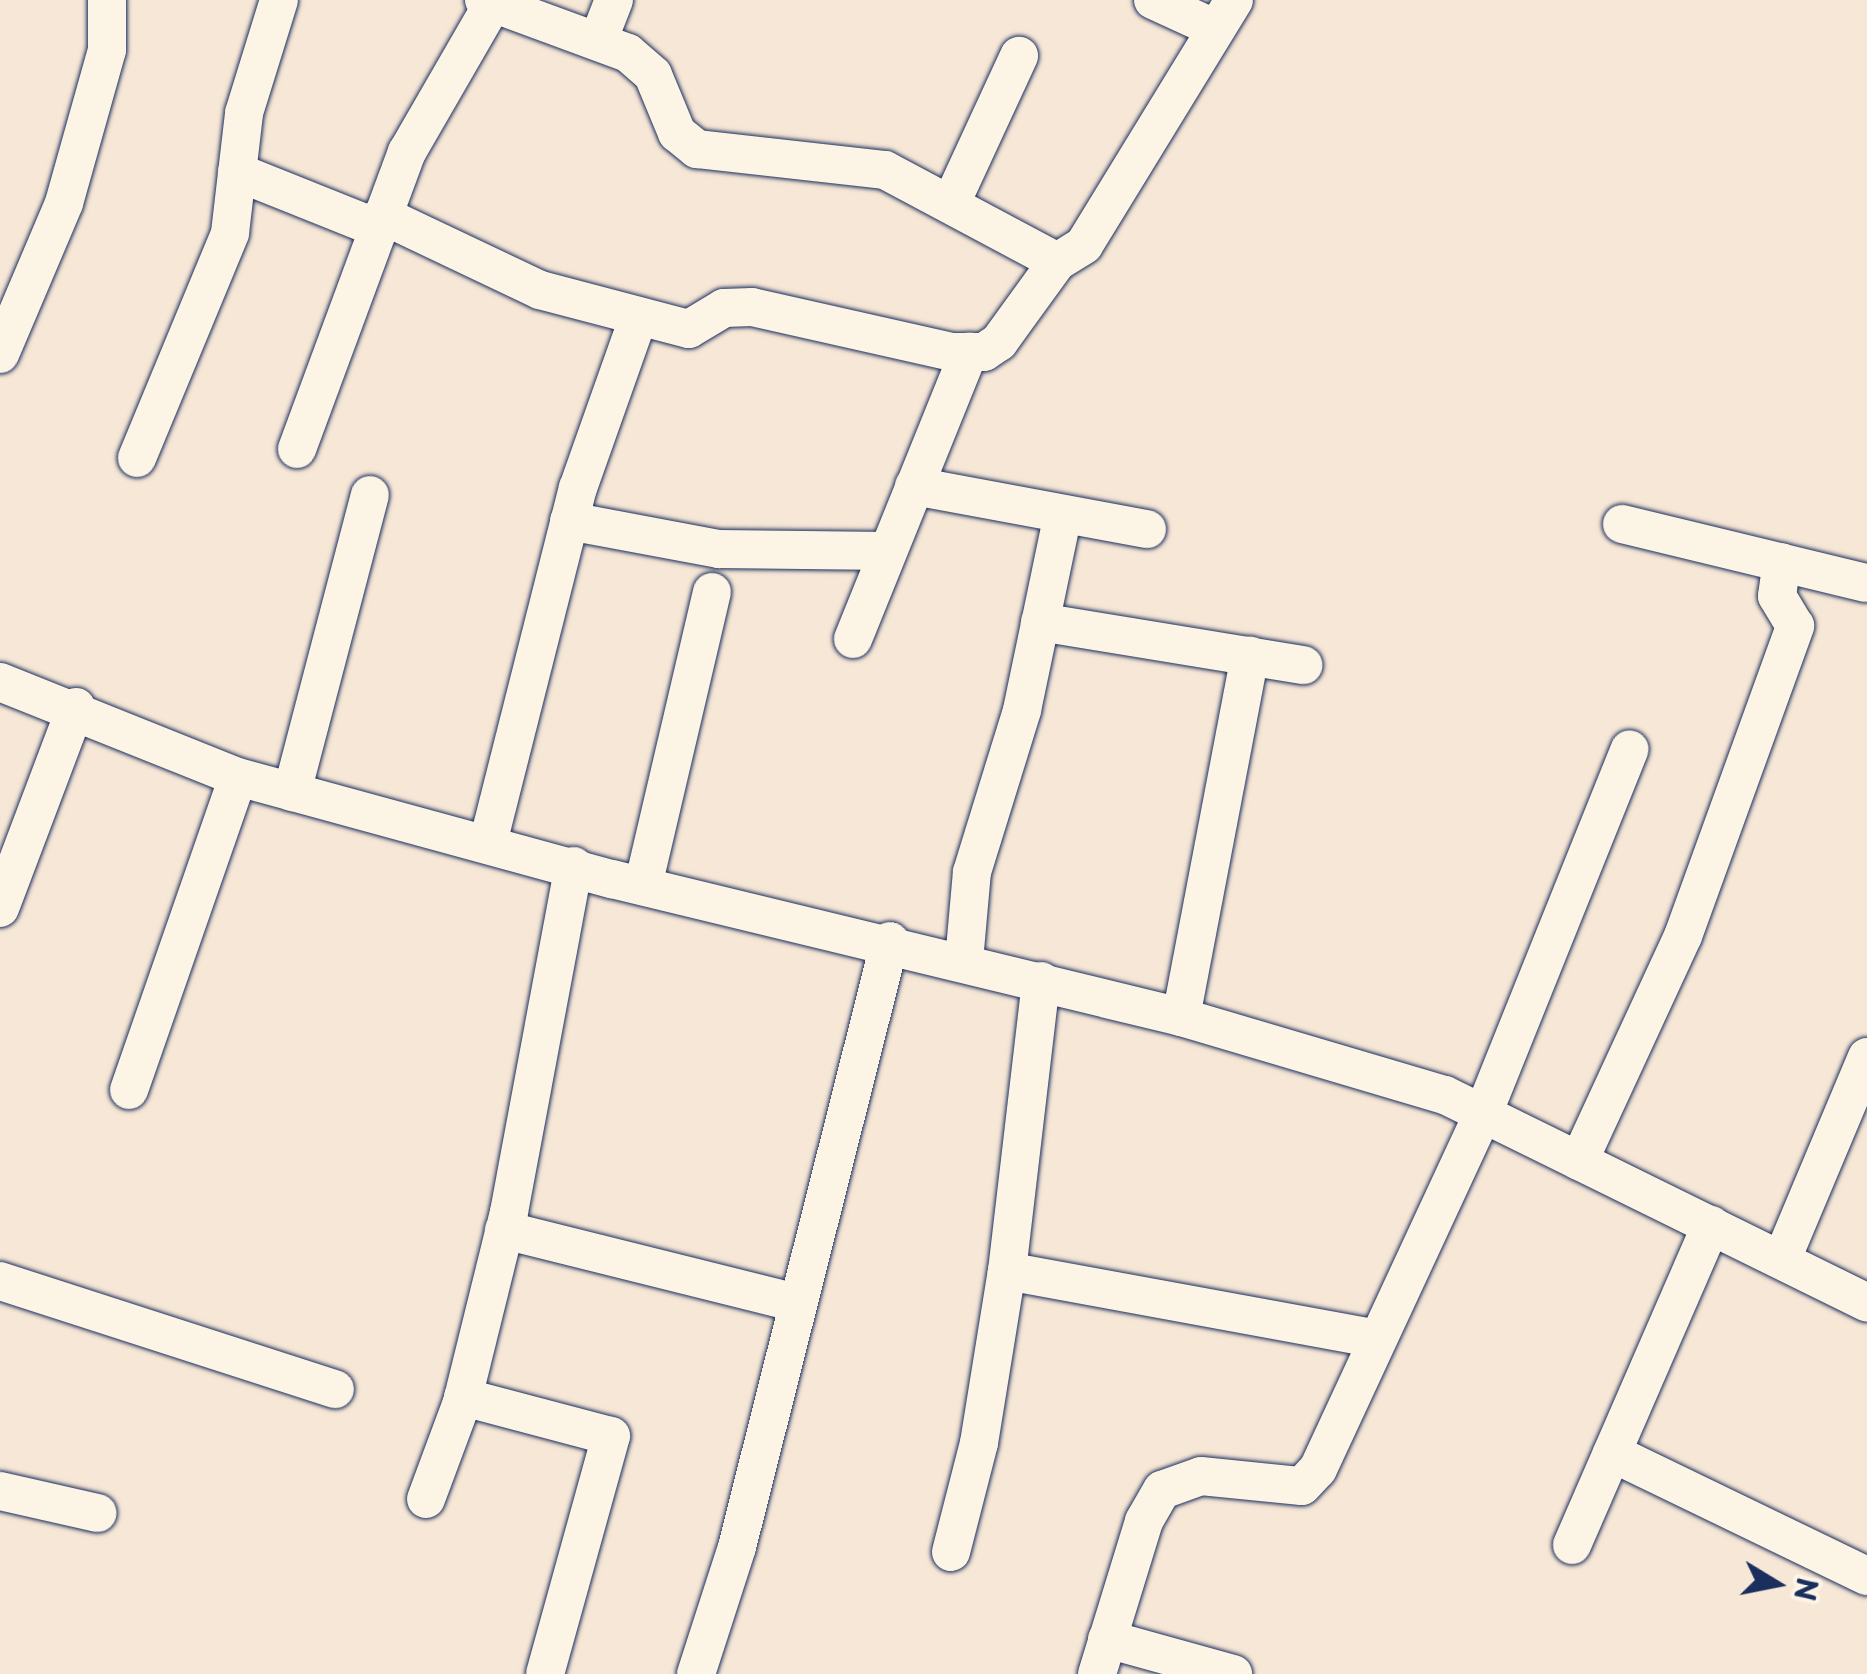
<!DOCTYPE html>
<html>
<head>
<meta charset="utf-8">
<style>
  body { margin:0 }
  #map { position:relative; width:1867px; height:1674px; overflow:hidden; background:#f7e7d6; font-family:"Playpen Sans",sans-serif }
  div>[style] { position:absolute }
  .roads { filter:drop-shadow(0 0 2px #1b2f5e) drop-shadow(0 0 2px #1b2f5e) }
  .minor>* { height:38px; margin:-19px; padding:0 19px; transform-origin:19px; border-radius:19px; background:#fcf5e5 }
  span { translate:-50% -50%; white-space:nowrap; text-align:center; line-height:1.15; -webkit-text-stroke:8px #fcf5e5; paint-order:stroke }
  .north { position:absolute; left:1727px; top:1534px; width:100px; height:100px; -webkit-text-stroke:8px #fcf5e5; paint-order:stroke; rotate:100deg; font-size:28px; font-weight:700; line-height:40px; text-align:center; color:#1b2f5e }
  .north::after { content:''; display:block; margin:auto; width:35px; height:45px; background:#1b2f5e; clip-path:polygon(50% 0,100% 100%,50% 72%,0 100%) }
</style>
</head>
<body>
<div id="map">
  <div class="roads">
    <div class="minor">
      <i style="left:484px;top:0;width:153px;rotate:20.2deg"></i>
      <i style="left:628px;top:53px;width:33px;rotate:41deg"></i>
      <i style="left:653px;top:75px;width:63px;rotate:67.5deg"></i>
      <i style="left:677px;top:133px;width:26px;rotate:39deg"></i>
      <i style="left:697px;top:149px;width:189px;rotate:6.4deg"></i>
      <i style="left:885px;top:170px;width:195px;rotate:28.1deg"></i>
      <i style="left:1057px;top:262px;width:32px;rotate:-32deg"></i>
      <i style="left:1084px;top:245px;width:287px;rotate:-58.5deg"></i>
      <i style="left:1153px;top:0;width:69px;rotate:24.7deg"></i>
      <i style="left:598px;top:41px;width:44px;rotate:-68.7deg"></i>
      <i style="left:237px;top:172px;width:151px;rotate:21.8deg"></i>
      <i style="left:952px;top:201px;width:160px;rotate:-65.2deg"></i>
      <i style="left:382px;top:215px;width:175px;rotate:25.4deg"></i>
      <i style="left:540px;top:290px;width:154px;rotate:14.7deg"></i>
      <i style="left:689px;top:329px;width:41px;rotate:-31deg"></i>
      <i style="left:724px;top:308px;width:28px;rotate:-2deg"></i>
      <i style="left:752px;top:307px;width:205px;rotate:12.7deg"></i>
      <i style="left:952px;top:352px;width:32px"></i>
      <i style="left:984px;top:352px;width:18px;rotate:-34deg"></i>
      <i style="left:999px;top:342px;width:99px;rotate:-54.1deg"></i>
      <i style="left:0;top:354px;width:164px;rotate:-67deg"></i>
      <i style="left:64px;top:203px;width:159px;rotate:-74.3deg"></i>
      <i style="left:107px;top:50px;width:50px;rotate:-90deg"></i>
      <i style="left:297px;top:449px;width:317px;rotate:-69.7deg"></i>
      <i style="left:407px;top:152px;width:172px;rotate:-60deg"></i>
      <i style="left:137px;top:458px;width:243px;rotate:-67.5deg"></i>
      <i style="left:230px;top:233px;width:121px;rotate:-83.3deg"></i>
      <i style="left:244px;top:113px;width:118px;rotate:-72.8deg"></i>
      <i style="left:914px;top:486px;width:237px;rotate:10.5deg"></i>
      <i style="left:569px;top:521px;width:153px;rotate:10.6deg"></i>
      <i style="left:719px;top:549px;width:169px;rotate:0.7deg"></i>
      <i style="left:1622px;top:524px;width:251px;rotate:13.6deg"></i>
      <i style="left:1040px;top:622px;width:267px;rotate:9.3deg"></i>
      <i style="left:853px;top:639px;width:310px;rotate:-68deg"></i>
      <i style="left:0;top:682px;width:256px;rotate:21.8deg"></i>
      <i style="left:238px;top:777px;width:388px;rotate:15.3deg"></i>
      <i style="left:612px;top:879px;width:585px;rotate:13.63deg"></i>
      <i style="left:1181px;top:1017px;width:275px;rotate:16.5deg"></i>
      <i style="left:1445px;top:1095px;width:470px;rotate:26.2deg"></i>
      <i style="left:292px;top:792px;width:307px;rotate:-75.3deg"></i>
      <i style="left:489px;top:839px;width:362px;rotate:-75.8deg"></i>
      <i style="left:578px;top:488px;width:182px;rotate:-70.5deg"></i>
      <i style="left:643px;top:886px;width:302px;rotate:-76.8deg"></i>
      <i style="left:0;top:908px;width:215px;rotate:-69.3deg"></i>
      <i style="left:964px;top:961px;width:89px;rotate:-84.9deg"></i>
      <i style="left:972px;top:872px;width:170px;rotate:-72.8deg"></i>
      <i style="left:1022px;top:710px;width:196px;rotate:-78.2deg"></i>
      <i style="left:1181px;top:1017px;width:368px;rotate:-79.2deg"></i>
      <i style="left:129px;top:1090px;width:331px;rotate:-70.8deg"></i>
      <i style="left:1579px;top:1161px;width:248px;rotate:-65.2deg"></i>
      <i style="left:1683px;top:936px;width:330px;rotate:-70.1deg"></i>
      <i style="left:1795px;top:626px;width:35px;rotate:-121deg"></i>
      <i style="left:1777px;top:596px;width:34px;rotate:-82deg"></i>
      <i style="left:504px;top:1230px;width:301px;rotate:14deg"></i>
      <i style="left:1782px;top:1259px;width:219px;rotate:-67.2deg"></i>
      <i style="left:1007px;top:1271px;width:376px;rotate:10.4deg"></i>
      <i style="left:0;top:1281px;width:352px;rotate:17.9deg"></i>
      <i style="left:463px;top:1397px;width:153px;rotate:14.8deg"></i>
      <i style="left:611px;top:1436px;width:247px;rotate:105.5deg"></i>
      <i style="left:1612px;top:1453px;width:283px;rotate:25.8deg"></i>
      <i style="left:0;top:1491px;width:100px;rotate:12.7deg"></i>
      <i style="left:426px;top:1499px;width:103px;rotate:-69.6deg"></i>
      <i style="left:462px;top:1402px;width:196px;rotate:-76.1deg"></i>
      <i style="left:509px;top:1212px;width:352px;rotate:-79.4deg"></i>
      <i style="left:1572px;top:1545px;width:349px;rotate:-66.5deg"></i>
      <i style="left:951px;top:1552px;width:113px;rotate:-75.6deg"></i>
      <i style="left:979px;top:1443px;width:174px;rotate:-80.8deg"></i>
      <i style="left:1007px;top:1271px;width:292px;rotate:-83.3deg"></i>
      <i style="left:1107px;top:1639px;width:131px;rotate:15.5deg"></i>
      <i style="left:696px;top:1674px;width:133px;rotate:-72.1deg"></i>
      <i style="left:737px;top:1547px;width:625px;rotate:-75.83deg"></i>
      <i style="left:1097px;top:1674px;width:160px;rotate:-72.9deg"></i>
      <i style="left:1144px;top:1521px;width:36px;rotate:-60deg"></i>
      <i style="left:1162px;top:1490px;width:41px;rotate:-19.7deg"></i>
      <i style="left:1201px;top:1476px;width:101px;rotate:5.7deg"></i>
      <i style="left:1302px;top:1486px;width:23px;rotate:-47deg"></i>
      <i style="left:1318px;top:1469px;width:391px;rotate:-65.1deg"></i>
      <i style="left:1483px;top:1114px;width:393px;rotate:-68.1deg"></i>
    </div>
  </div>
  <div class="north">N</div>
</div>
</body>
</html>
